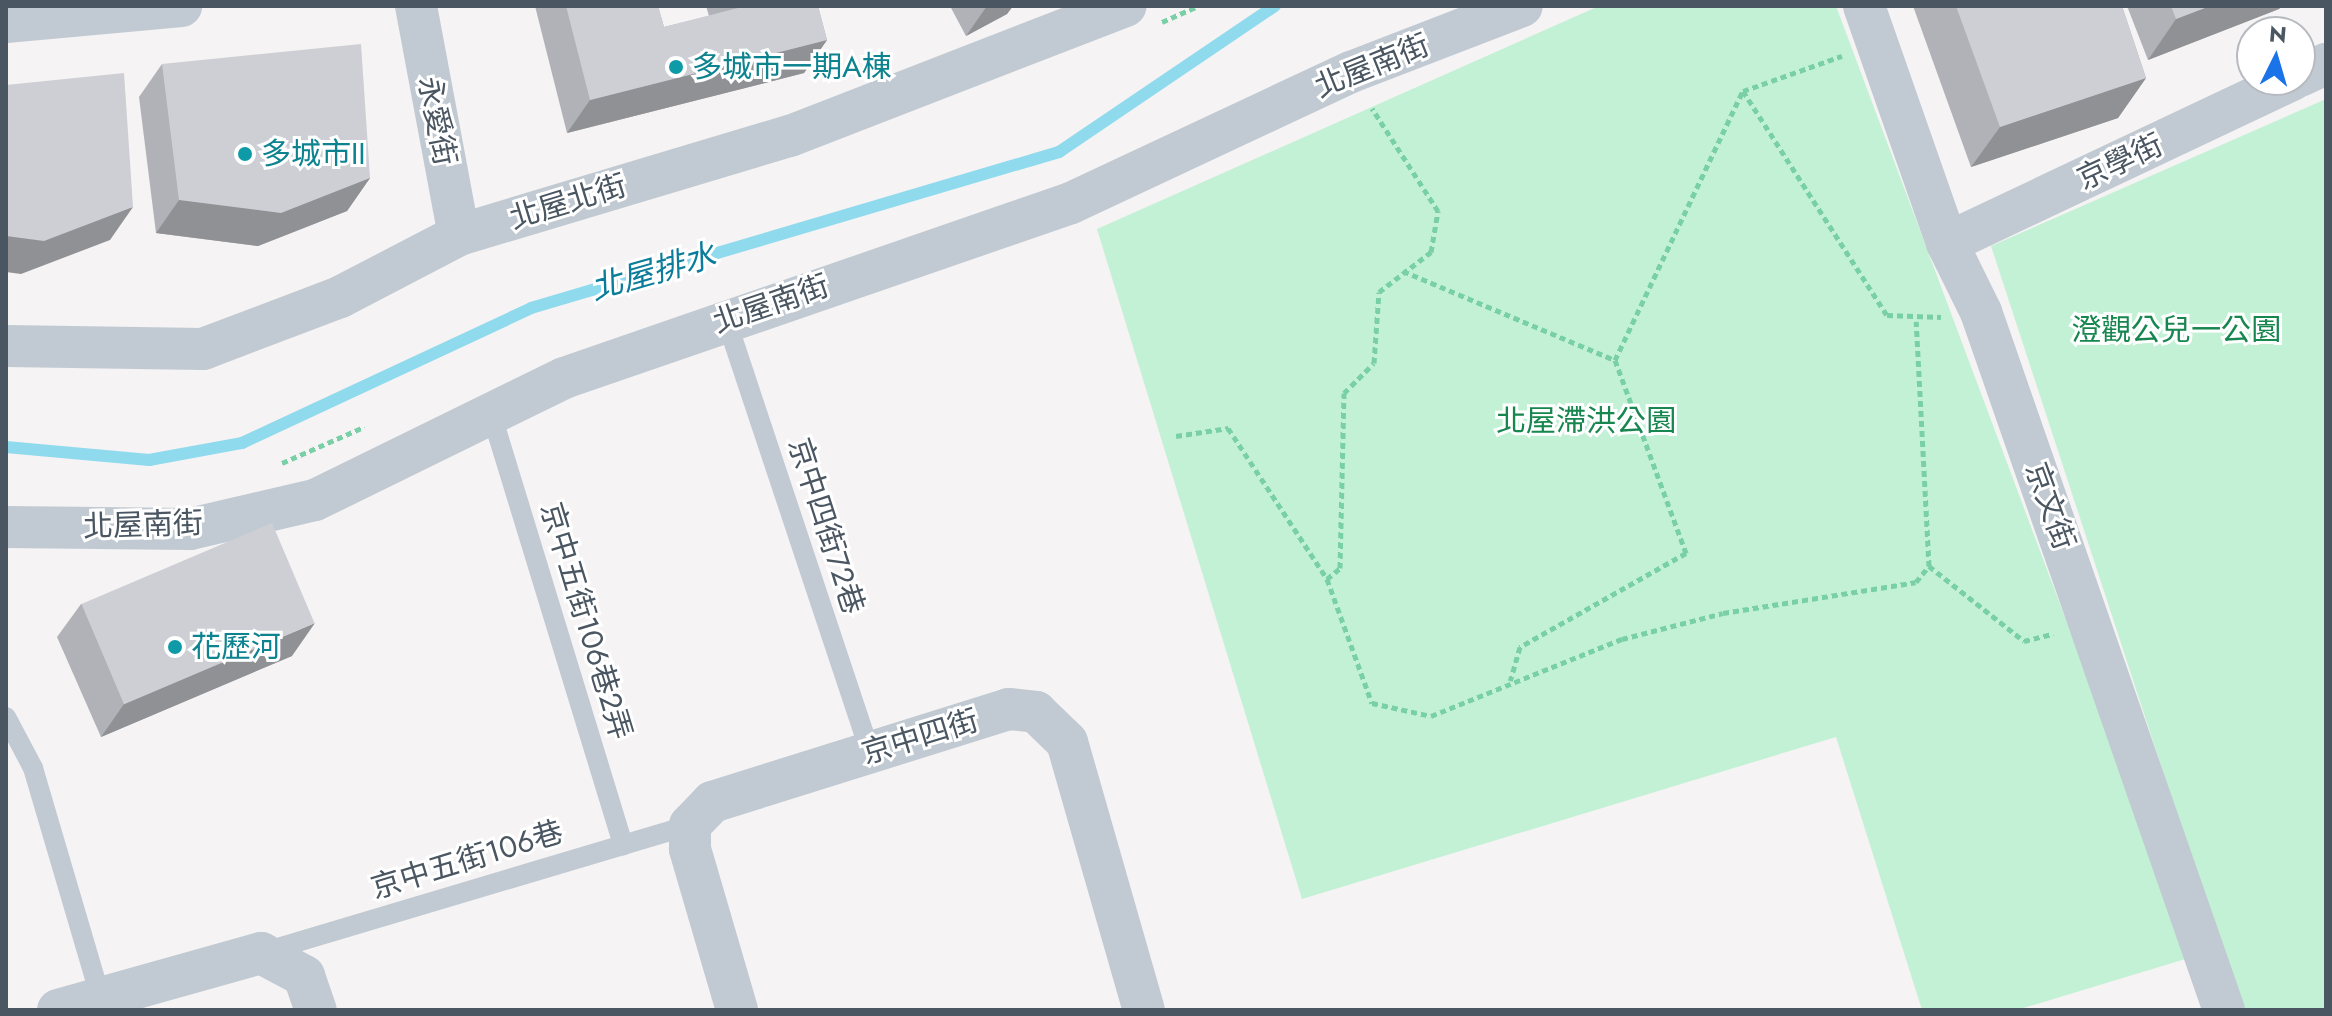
<!DOCTYPE html>
<html>
<head>
<meta charset="utf-8">
<style>
  body { margin:0 }
  #map { position:relative; width:2332px; height:1016px; overflow:hidden; background:#f5f3f3; font-family:Jost,"Noto Sans TC",sans-serif }
  div>[style] { position:absolute }
  .green>* { inset:0; background:#c3f1d5 }
  .stream>* { height:12px; margin:-6px; padding:0 6px; transform-origin:6px; border-radius:6px; background:#90daee }
  .path>* { height:5px; margin-top:-2.5px; transform-origin:0; background:repeating-linear-gradient(90deg,#7ad0a6 0 6px,transparent 0 10px) }
  .service>* { height:20px; margin:-10px; padding:0 10px; transform-origin:10px; border-radius:10px; background:#c1cad2 }
  .minor>* { height:42px; margin:-21px; padding:0 21px; transform-origin:21px; border-radius:21px; background:#c1cad2 }
  .wall>* { inset:0; background:#b0b2b7 }
  .shaded-wall>* { inset:0; background:#909195 }
  .building>* { inset:0; background:#cdcfd5; transform-origin:0 0 }
  .dots>* { width:22px; height:22px; translate:-50% -50%; box-sizing:border-box; border:4px solid #fff; border-radius:50% }
  span { translate:-50% -50%; white-space:nowrap; text-align:center; line-height:1.15; -webkit-text-stroke:6px #fff; paint-order:stroke }
  .street-label { font-size:30px; color:#4a5661 }
  .culture-label { font-size:30px; color:#0d838f }
  .left { translate:0 -50%; text-align:left }
  .park-label { font-size:30px; color:#17864f }
  .water-label { font-size:32px; color:#0c7c9b; font-style:italic }
  .frame { position:absolute; inset:0; border:8px solid #4a5661; pointer-events:none }
  .north { position:absolute; left:2236px; top:16px; width:80px; height:80px; box-sizing:border-box; background:#fff; border:2px solid #b7bbc0; border-radius:50%; rotate:5deg; font-size:22px; font-weight:700; line-height:32px; text-align:center; color:#4a5661 }
  .north::after { content:''; display:block; margin:auto; width:28px; height:36px; background:#1a73e8; clip-path:polygon(50% 0,100% 100%,50% 72%,0 100%) }
</style>
</head>
<body>
<div id="map">
  <div class="green">
    <i style="clip-path:polygon(1599px 6px,1836px 6px,2192px 957px,2017px 1010px,1922px 1010px,1836px 737px,1302px 899px,1097px 229px)"></i>
    <i style="clip-path:polygon(2326px 99px,2326px 1010px,2241px 1010px,1991px 246px)"></i>
  </div>
  <div class="stream">
    <i style="left:6px;top:447px;width:144px;rotate:5.2deg"></i>
    <i style="left:149px;top:460px;width:95px;rotate:-10.4deg"></i>
    <i style="left:242px;top:443px;width:319px;rotate:-25deg"></i>
    <i style="left:531px;top:308px;width:551px;rotate:-16.46deg"></i>
    <i style="left:1059px;top:152px;width:261px;rotate:-34.1deg"></i>
  </div>
  <div class="path">
    <i style="left:1162px;top:22px;width:39px;rotate:-24deg"></i>
    <i style="left:1743px;top:91px;width:266px;rotate:57.3deg"></i>
    <i style="left:1887px;top:315px;width:54px;rotate:2.1deg"></i>
    <i style="left:1403px;top:271px;width:230px;rotate:22.8deg"></i>
    <i style="left:1615px;top:360px;width:206px;rotate:69.8deg"></i>
    <i style="left:1686px;top:553px;width:191px;rotate:150.5deg"></i>
    <i style="left:1520px;top:647px;width:35px;rotate:106deg"></i>
    <i style="left:1615px;top:360px;width:298px;rotate:-64.6deg"></i>
    <i style="left:1743px;top:91px;width:105px;rotate:-19.5deg"></i>
    <i style="left:1176px;top:436px;width:53px;rotate:-8.7deg"></i>
    <i style="left:1228px;top:428px;width:181px;rotate:56.7deg"></i>
    <i style="left:1327px;top:579px;width:132px;rotate:70.1deg"></i>
    <i style="left:1372px;top:703px;width:60px;rotate:12.4deg"></i>
    <i style="left:1431px;top:716px;width:206px;rotate:-22deg"></i>
    <i style="left:1622px;top:639px;width:104px;rotate:-14.4deg"></i>
    <i style="left:1723px;top:613px;width:195px;rotate:-9.1deg"></i>
    <i style="left:1916px;top:582px;width:21px;rotate:-51deg"></i>
    <i style="left:1929px;top:566px;width:245px;rotate:-93deg"></i>
    <i style="left:282px;top:463px;width:90px;rotate:-23.7deg"></i>
    <i style="left:1929px;top:566px;width:121px;rotate:38.3deg"></i>
    <i style="left:2024px;top:641px;width:30px;rotate:-14deg"></i>
    <i style="left:1327px;top:579px;width:17px;rotate:-40deg"></i>
    <i style="left:1340px;top:568px;width:175px;rotate:-88.7deg"></i>
    <i style="left:1344px;top:393px;width:42px;rotate:-45deg"></i>
    <i style="left:1374px;top:363px;width:71px;rotate:-86deg"></i>
    <i style="left:1379px;top:292px;width:66px;rotate:-37.6deg"></i>
    <i style="left:1431px;top:252px;width:42px;rotate:-80.3deg"></i>
    <i style="left:1438px;top:211px;width:122px;rotate:-122.7deg"></i>
  </div>
  <div class="service">
    <i style="left:726px;top:319px;width:457px;rotate:71.6deg"></i>
    <i style="left:492px;top:416px;width:449px;rotate:73deg"></i>
    <i style="left:6px;top:717px;width:58px;rotate:62.1deg"></i>
    <i style="left:33px;top:768px;width:238px;rotate:73.6deg"></i>
    <i style="left:264px;top:952px;width:445px;rotate:-16.6deg"></i>
  </div>
  <div class="minor">
    <i style="left:416px;top:6px;width:233px;rotate:79.4deg"></i>
    <i style="left:1864px;top:6px;width:251px;rotate:70.7deg"></i>
    <i style="left:1947px;top:243px;width:77px;rotate:63.8deg"></i>
    <i style="left:1981px;top:312px;width:739px;rotate:70.81deg"></i>
    <i style="left:6px;top:22px;width:176px;rotate:-5.2deg"></i>
    <i style="left:2300px;top:76px;width:29px;rotate:-25deg"></i>
    <i style="left:1947px;top:243px;width:382px;rotate:-25.3deg"></i>
    <i style="left:6px;top:346px;width:197px;rotate:0.9deg"></i>
    <i style="left:203px;top:349px;width:147px;rotate:-20.8deg"></i>
    <i style="left:340px;top:297px;width:134px;rotate:-27.5deg"></i>
    <i style="left:459px;top:235px;width:345px;rotate:-16.7deg"></i>
    <i style="left:790px;top:136px;width:360px;rotate:-21.2deg"></i>
    <i style="left:6px;top:527px;width:184px;rotate:0.6deg"></i>
    <i style="left:190px;top:529px;width:128px;rotate:-13.1deg"></i>
    <i style="left:315px;top:500px;width:277px;rotate:-26.1deg"></i>
    <i style="left:564px;top:378px;width:536px;rotate:-19.04deg"></i>
    <i style="left:1071px;top:203px;width:309px;rotate:-25.1deg"></i>
    <i style="left:1351px;top:72px;width:183px;rotate:-21.1deg"></i>
    <i style="left:58px;top:1010px;width:211px;rotate:-15.7deg"></i>
    <i style="left:261px;top:953px;width:49px;rotate:28.1deg"></i>
    <i style="left:304px;top:976px;width:36px;rotate:71deg"></i>
    <i style="left:737px;top:1010px;width:168px;rotate:-106.3deg"></i>
    <i style="left:690px;top:849px;width:24px;rotate:-90deg"></i>
    <i style="left:690px;top:825px;width:32px;rotate:-46deg"></i>
    <i style="left:712px;top:802px;width:311px;rotate:-17.4deg"></i>
    <i style="left:1009px;top:709px;width:27px;rotate:6deg"></i>
    <i style="left:1036px;top:712px;width:43px;rotate:44.1deg"></i>
    <i style="left:1067px;top:742px;width:279px;rotate:74deg"></i>
  </div>
  <div class="wall">
    <i style="clip-path:polygon(535px 6px,658px 6px,664px 27px,709px 16px,706px 6px,818px 6px,827px 40px,804px 73px,567px 133px)"></i>
    <i style="clip-path:polygon(950px 6px,1013px 6px,1007px 14px,966px 36px)"></i>
    <i style="clip-path:polygon(1913px 6px,2122px 6px,2146px 78px,2118px 118px,1971px 167px)"></i>
    <i style="clip-path:polygon(2127px 6px,2282px 6px,2279px 9px,2148px 60px)"></i>
    <i style="clip-path:polygon(162px 64px,370px 178px,347px 211px,258px 246px,156px 233px,139px 97px)"></i>
    <i style="clip-path:polygon(81px 604px,292px 656px,101px 737px,57px 637px)"></i>
  </div>
  <div class="shaded-wall">
    <i style="clip-path:polygon(987px 6px,1013px 6px,1007px 14px,966px 36px)"></i>
    <i style="clip-path:polygon(2210px 6px,2282px 6px,2279px 9px,2148px 60px,2176px 19px)"></i>
    <i style="clip-path:polygon(827px 40px,804px 73px,567px 133px,590px 100px)"></i>
    <i style="clip-path:polygon(2146px 78px,2118px 118px,1971px 167px,2000px 127px)"></i>
    <i style="clip-path:polygon(370px 178px,347px 211px,258px 246px,156px 233px,179px 200px)"></i>
    <i style="clip-path:polygon(133px 207px,110px 240px,21px 274px,6px 272px,6px 236px)"></i>
    <i style="clip-path:polygon(315px 623px,292px 656px,101px 737px,124px 704px)"></i>
  </div>
  <div class="building">
    <i style="clip-path:polygon(566px 6px,658px 6px,664px 27px,738px 8px,738px 6px,818px 6px,827px 40px,590px 100px)"></i>
    <i style="clip-path:polygon(1956px 6px,2122px 6px,2146px 78px,2000px 127px)"></i>
    <i style="clip-path:polygon(2171px 6px,2210px 6px,2176px 19px)"></i>
    <i style="clip-path:polygon(361px 44px,370px 178px,281px 213px,179px 200px,162px 64px)"></i>
    <i style="clip-path:polygon(124px 73px,133px 207px,44px 241px,6px 236px,6px 85px)"></i>
    <i style="left:272px;top:523px;width:109px;height:207px;rotate:67deg"></i>
  </div>
  <div class="dots">
    <i style="left:676px;top:67px;background:#0f9aa8"></i>
    <i style="left:245px;top:154px;background:#0f9aa8"></i>
    <i style="left:175px;top:647px;background:#0f9aa8"></i>
  </div>
  <div class="street-label">
    <span style="left:1372px;top:66px;rotate:-22deg">北屋南街</span>
    <span style="left:437px;top:121px;rotate:79deg">永愛街</span>
    <span style="left:2120px;top:162px;rotate:-25deg">京學街</span>
    <span style="left:568px;top:202px;rotate:-17deg">北屋北街</span>
    <span style="left:771px;top:304px;rotate:-19deg">北屋南街</span>
    <span style="left:2050px;top:506px;rotate:70deg">京文街</span>
    <span style="left:143px;top:525px;rotate:-2deg">北屋南街</span>
    <span style="left:826px;top:526px;rotate:72deg">京中四街72巷</span>
    <span style="left:586px;top:621px;rotate:73deg">京中五街106巷2弄</span>
    <span style="left:920px;top:737px;rotate:-17deg">京中四街</span>
    <span style="left:467px;top:860px;rotate:-17deg">京中五街106巷</span>
  </div>
  <div class="culture-label">
    <span class="left" style="left:692px;top:67px">多城市一期A棟</span>
    <span class="left" style="left:261px;top:154px">多城市II</span>
    <span class="left" style="left:191px;top:647px">花歷河</span>
  </div>
  <div class="park-label">
    <span style="left:2176px;top:330px">澄觀公兒一公園</span>
    <span style="left:1586px;top:421px">北屋滯洪公園</span>
  </div>
  <div class="water-label">
    <span style="left:653px;top:272px;rotate:-16deg">北屋排水</span>
  </div>
  <div class="frame"></div>
  <div class="north">N</div>
</div>
</body>
</html>
